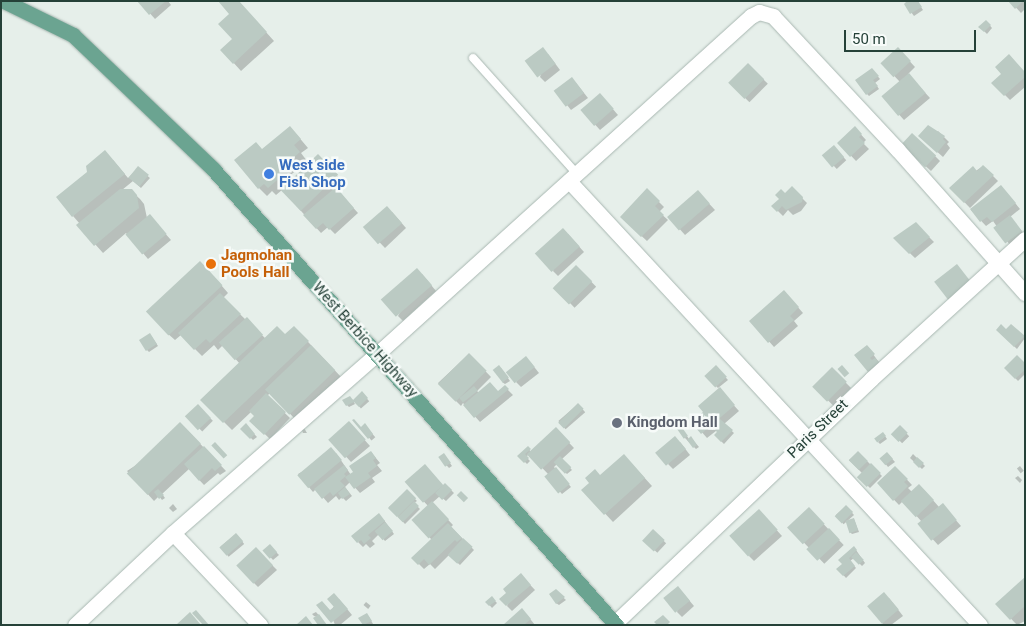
<!DOCTYPE html>
<html>
<head>
<meta charset="utf-8">
<style>
  body { margin:0 }
  #map { position:relative; width:1026px; height:626px; overflow:hidden; background:#e6efea; font-family:Roboto,sans-serif }
  div>[style] { position:absolute }
  .shadow>* { inset:0; background:#0003; transform-origin:0 0 }
  .building>* { inset:0; background:#bbcac3; transform-origin:0 0 }
  .roads { filter:drop-shadow(0 0 1px #a8b7b1) drop-shadow(0 0 1px #a8b7b1) }
  .service>* { height:8px; margin:-4px; padding:0 4px; transform-origin:4px; border-radius:4px; background:#fff }
  .minor>* { height:15px; margin:-7.5px; padding:0 7.5px; transform-origin:7.5px; border-radius:7.5px; background:#fff }
  .primary>* { height:15px; margin:-7.5px; padding:0 7.5px; transform-origin:7.5px; border-radius:7.5px; background:#6ba491 }
  .dots>* { width:14px; height:14px; translate:-50% -50%; box-sizing:border-box; border:2px solid #f7fbf9; border-radius:50% }
  span { translate:-50% -50%; white-space:nowrap; text-align:center; line-height:1.15; -webkit-text-stroke:5px #f7fbf9; paint-order:stroke }
  .shop-label { font-size:15px; color:#366cbe; font-weight:700 }
  .left { translate:0 -50%; text-align:left }
  .food-label { font-size:15px; color:#c56008; font-weight:700 }
  .street-label { font-size:15px; color:#254138 }
  .worship-label { font-size:15px; color:#5b616d; font-weight:700 }
  .frame { position:absolute; inset:0; border:2px solid #254138; pointer-events:none }
  .scale { position:absolute; left:844px; top:30px; width:132px; height:22px; box-sizing:border-box; border:2px solid #254138; border-top:0; padding-left:6px; font-size:15px; line-height:18px; white-space:nowrap; color:#254138; -webkit-text-stroke:4px #f7fbf9; paint-order:stroke }
</style>
</head>
<body>
<div id="map">
  <div class="shadow">
    <i style="clip-path:polygon(139px 1px,168px 1px,171px 5px,155px 19px)"></i>
    <i style="clip-path:polygon(238px 1px,274px 41px,241px 71px,222px 50px,233px 40px,231px 14px)"></i>
    <i style="clip-path:polygon(917px 1px,923px 10px,914px 16px,905px 4px)"></i>
    <i style="clip-path:polygon(1010px 1px,1025px 1px,1025px 9px,1021px 13px)"></i>
    <i style="clip-path:polygon(986px 21px,992px 28px,987px 34px,980px 27px)"></i>
    <i style="clip-path:polygon(548px 54px,560px 70px,545px 82px,540px 77px)"></i>
    <i style="clip-path:polygon(903px 54px,915px 67px,908px 74px,930px 98px,904px 120px,883px 97px,900px 82px,882px 63px)"></i>
    <i style="left:748px;top:64px;width:28px;height:26px;rotate:45deg"></i>
    <i style="clip-path:polygon(874px 72px,880px 79px,875px 83px,879px 89px,869px 96px,867px 94px)"></i>
    <i style="clip-path:polygon(1025px 73px,1025px 87px,1010px 100px,993px 83px)"></i>
    <i style="clip-path:polygon(576px 83px,588px 98px,571px 110px,555px 90px)"></i>
    <i style="clip-path:polygon(605px 100px,618px 115px,600px 130px,582px 110px)"></i>
    <i style="clip-path:polygon(855px 128px,866px 140px,863px 143px,869px 149px,856px 161px,839px 143px)"></i>
    <i style="clip-path:polygon(938px 131px,949px 142px,947px 144px,950px 148px,943px 157px,925px 141px)"></i>
    <i style="clip-path:polygon(297px 135px,308px 148px,301px 153px,307px 161px,286px 179px,289px 183px,318px 156px,345px 184px,338px 191px,358px 213px,335px 234px,328px 227px,321px 233px,282px 190px,276px 195px,272px 191px,267px 196px,259px 188px,263px 150px)"></i>
    <i style="left:834px;top:147px;width:18px;height:13px;rotate:47deg"></i>
    <i style="clip-path:polygon(908px 150px,935px 156px,940px 161px,931px 171px)"></i>
    <i style="clip-path:polygon(113px 160px,128px 178px,138px 168px,150px 178px,141px 188px,133px 181px,122px 190px,131px 191px,140px 199px,144px 204px,147px 218px,154px 221px,171px 240px,148px 259px,126px 233px,103px 253px,78px 225px,80px 224px,73px 216px)"></i>
    <i style="clip-path:polygon(983px 166px,998px 181px,970px 208px,951px 188px)"></i>
    <i style="clip-path:polygon(792px 188px,807px 203px,801px 211px,793px 215px,788px 210px,783px 216px,773px 206px)"></i>
    <i style="clip-path:polygon(647px 190px,664px 207px,659px 212px,668px 220px,647px 241px,621px 217px)"></i>
    <i style="clip-path:polygon(1006px 192px,1020px 209px,1010px 217px,1025px 235px,1012px 248px,993px 221px,986px 226px,971px 210px)"></i>
    <i style="clip-path:polygon(703px 197px,715px 210px,685px 235px,669px 217px)"></i>
    <i style="clip-path:polygon(392px 212px,406px 228px,385px 248px,365px 227px)"></i>
    <i style="clip-path:polygon(916px 224px,934px 242px,915px 258px,895px 239px)"></i>
    <i style="clip-path:polygon(568px 234px,584px 252px,558px 276px,553px 271px)"></i>
    <i style="left:576px;top:266px;width:29px;height:30px;rotate:46deg"></i>
    <i style="clip-path:polygon(208px 270px,228px 293px,223px 298px,266px 339px,285px 336px,294px 327px,342px 378px,296px 420px,270px 393px,267px 396px,290px 418px,270px 439px,251px 421px,256px 416px,251px 412px,232px 430px,202px 400px,240px 364px,223px 345px,218px 350px,214px 345px,202px 356px,181px 335px,175px 340px,167px 333px)"></i>
    <i style="clip-path:polygon(422px 274px,436px 291px,403px 321px,398px 316px)"></i>
    <i style="clip-path:polygon(789px 297px,803px 313px,794px 321px,798px 326px,774px 347px,751px 321px)"></i>
    <i style="clip-path:polygon(1011px 325px,1025px 338px,1017px 349px,997px 330px,1007px 331px)"></i>
    <i style="clip-path:polygon(152px 337px,158px 346px,149px 352px,147px 350px)"></i>
    <i style="clip-path:polygon(867px 346px,881px 365px,868px 371px)"></i>
    <i style="clip-path:polygon(469px 354px,491px 377px,477px 391px,479px 393px,499px 392px,505px 387px,513px 395px,480px 422px,463px 403px,461px 406px,438px 383px)"></i>
    <i style="clip-path:polygon(531px 363px,539px 373px,521px 387px,516px 382px)"></i>
    <i style="clip-path:polygon(1025px 365px,1025px 374px,1018px 381px,1006px 368px)"></i>
    <i style="clip-path:polygon(716px 367px,728px 380px,718px 388px,739px 411px,724px 424px,734px 433px,724px 444px,715px 435px,721px 427px,707px 438px,693px 422px,705px 412px,719px 389px,706px 376px)"></i>
    <i style="clip-path:polygon(501px 368px,510px 381px,505px 384px,502px 382px)"></i>
    <i style="left:832px;top:369px;width:27px;height:25px;rotate:45deg"></i>
    <i style="left:362px;top:393px;width:11px;height:11px;rotate:49deg"></i>
    <i style="clip-path:polygon(352px 399px,355px 404px,349px 407px,347px 405px)"></i>
    <i style="left:578px;top:404px;width:11px;height:26px;rotate:49deg"></i>
    <i style="left:198px;top:406px;width:21px;height:15px;rotate:45deg"></i>
    <i style="clip-path:polygon(246px 425px,257px 437px,253px 440px,242px 429px)"></i>
    <i style="left:365px;top:425px;width:16px;height:5px;rotate:50deg"></i>
    <i style="left:900px;top:427px;width:13px;height:10px;rotate:45deg"></i>
    <i style="clip-path:polygon(301px 428px,304px 428px,307px 433px,303px 433px)"></i>
    <i style="clip-path:polygon(354px 428px,370px 446px,351px 462px,330px 439px)"></i>
    <i style="clip-path:polygon(556px 429px,574px 448px,562px 459px,572px 470px,567px 474px,557px 464px,554px 467px,571px 487px,562px 494px,546px 476px,548px 474px,529px 454px,526px 457px,530px 461px,527px 464px,519px 456px,528px 448px,531px 452px)"></i>
    <i style="clip-path:polygon(683px 430px,689px 439px,693px 440px,699px 447px,696px 449px,685px 438px)"></i>
    <i style="clip-path:polygon(188px 431px,226px 471px,220px 475px,218px 473px,204px 485px,189px 469px,162px 494px,165px 498px,162px 500px,159px 496px,154px 501px,127px 471px)"></i>
    <i style="clip-path:polygon(885px 436px,887px 439px,880px 444px,878px 442px)"></i>
    <i style="clip-path:polygon(680px 442px,690px 455px,673px 469px,668px 464px)"></i>
    <i style="clip-path:polygon(371px 452px,380px 463px,377px 465px,382px 471px,372px 478px,375px 482px,360px 493px,350px 482px,345px 487px,352px 496px,346px 501px,342px 497px,339px 500px,336px 496px,328px 503px,316px 489px,313px 492px,298px 474px,336px 453px,351px 475px)"></i>
    <i style="clip-path:polygon(858px 452px,882px 476px,870px 488px,859px 477px,862px 473px,849px 460px)"></i>
    <i style="clip-path:polygon(887px 453px,895px 462px,888px 467px,881px 458px)"></i>
    <i style="clip-path:polygon(913px 454px,925px 466px,922px 469px,910px 458px)"></i>
    <i style="clip-path:polygon(446px 457px,452px 466px,449px 468px,440px 458px)"></i>
    <i style="clip-path:polygon(631px 463px,652px 486px,613px 522px,583px 490px,600px 476px)"></i>
    <i style="left:1020px;top:466px;width:6px;height:4px;rotate:51deg"></i>
    <i style="clip-path:polygon(895px 467px,912px 485px,908px 488px,912px 492px,924px 490px,939px 507px,947px 510px,961px 526px,938px 545px,919px 524px,922px 522px,903px 501px,899px 505px,878px 483px)"></i>
    <i style="clip-path:polygon(430px 471px,443px 486px,445px 484px,454px 493px,446px 501px,440px 496px,432px 503px,453px 525px,451px 527px,474px 550px,460px 565px,449px 555px,435px 569px,430px 564px,424px 569px,413px 558px,432px 540px,414px 521px,428px 506px,406px 482px)"></i>
    <i style="clip-path:polygon(1018px 476px,1022px 480px,1020px 483px,1015px 478px)"></i>
    <i style="clip-path:polygon(407px 491px,417px 501px,414px 503px,420px 509px,405px 524px,389px 507px)"></i>
    <i style="clip-path:polygon(173px 504px,177px 509px,173px 512px,169px 508px)"></i>
    <i style="left:846px;top:506px;width:12px;height:14px;rotate:48deg"></i>
    <i style="left:809px;top:509px;width:50px;height:27px;rotate:46deg"></i>
    <i style="clip-path:polygon(764px 516px,782px 536px,754px 561px,749px 556px)"></i>
    <i style="clip-path:polygon(854px 519px,859px 532px,852px 534px,850px 532px)"></i>
    <i style="clip-path:polygon(384px 520px,394px 534px,385px 541px,379px 534px,372px 541px,375px 544px,370px 548px,366px 544px,363px 547px,358px 542px)"></i>
    <i style="left:653px;top:531px;width:18px;height:13px;rotate:43deg"></i>
    <i style="left:236px;top:534px;width:13px;height:20px;rotate:51deg"></i>
    <i style="clip-path:polygon(270px 546px,279px 555px,273px 560px,265px 551px)"></i>
    <i style="clip-path:polygon(256px 549px,277px 570px,258px 587px,253px 582px)"></i>
    <i style="clip-path:polygon(856px 550px,865px 563px,862px 566px,854px 558px,850px 561px,856px 568px,846px 578px,838px 569px)"></i>
    <i style="clip-path:polygon(521px 575px,535px 590px,512px 611px,507px 606px)"></i>
    <i style="clip-path:polygon(1025px 578px,1025px 621px,1017px 625px,997px 604px)"></i>
    <i style="clip-path:polygon(556px 591px,566px 600px,559px 605px,556px 603px)"></i>
    <i style="clip-path:polygon(683px 593px,694px 606px,682px 617px,677px 612px)"></i>
    <i style="clip-path:polygon(492px 598px,497px 603px,492px 608px,487px 602px)"></i>
    <i style="clip-path:polygon(889px 598px,903px 616px,891px 625px,884px 625px,882px 623px)"></i>
    <i style="clip-path:polygon(339px 599px,352px 615px,340px 625px,335px 625px,330px 612px)"></i>
    <i style="left:366px;top:602px;width:6px;height:4px;rotate:39deg"></i>
    <i style="clip-path:polygon(316px 612px,321px 618px,314px 616px,312px 614px)"></i>
    <i style="clip-path:polygon(527px 615px,535px 625px,505px 625px)"></i>
    <i style="clip-path:polygon(369px 617px,373px 624px,364px 625px,360px 618px)"></i>
  </div>
  <div class="building">
    <i style="clip-path:polygon(137px 1px,166px 1px,149px 15px)"></i>
    <i style="clip-path:polygon(218px 1px,239px 1px,267px 32px,233px 64px,220px 50px,232px 39px,218px 24px,229px 14px)"></i>
    <i style="clip-path:polygon(907px 1px,918px 1px,922px 7px,910px 14px,904px 4px)"></i>
    <i style="clip-path:polygon(1008px 1px,1023px 1px,1015px 9px)"></i>
    <i style="clip-path:polygon(986px 20px,991px 25px,984px 32px,978px 27px)"></i>
    <i style="left:543px;top:47px;width:21px;height:23px;rotate:53deg"></i>
    <i style="left:898px;top:47px;width:19px;height:24px;rotate:47deg"></i>
    <i style="clip-path:polygon(1009px 54px,1025px 72px,1025px 77px,1004px 96px,991px 83px,1001px 74px,995px 67px)"></i>
    <i style="left:748px;top:63px;width:23px;height:28px;rotate:45deg"></i>
    <i style="clip-path:polygon(872px 68px,879px 76px,873px 80px,878px 86px,866px 95px,855px 80px)"></i>
    <i style="left:909px;top:73px;width:26px;height:36px;rotate:50deg"></i>
    <i style="left:572px;top:77px;width:20px;height:23px;rotate:53deg"></i>
    <i style="left:600px;top:93px;width:21px;height:26px;rotate:49deg"></i>
    <i style="clip-path:polygon(928px 125px,945px 136px,943px 139px,946px 142px,937px 153px,918px 136px)"></i>
    <i style="clip-path:polygon(290px 126px,301px 139px,294px 145px,300px 152px,279px 171px,283px 175px,268px 188px,264px 184px,258px 189px,234px 160px,256px 142px,262px 149px)"></i>
    <i style="clip-path:polygon(855px 126px,862px 134px,859px 137px,865px 143px,850px 157px,837px 143px)"></i>
    <i style="left:912px;top:133px;width:33px;height:16px;rotate:43deg"></i>
    <i style="left:834px;top:145px;width:16px;height:16px;rotate:50deg"></i>
    <i style="clip-path:polygon(105px 150px,125px 174px,72px 217px,56px 197px,87px 172px,86px 166px)"></i>
    <i style="left:318px;top:154px;width:29px;height:52px;rotate:46deg"></i>
    <i style="clip-path:polygon(983px 165px,994px 175px,964px 203px,949px 188px,973px 166px,977px 171px)"></i>
    <i style="left:138px;top:166px;width:14px;height:15px;rotate:39deg"></i>
    <i style="clip-path:polygon(1001px 185px,1016px 203px,992px 222px,987px 217px,980px 222px,970px 209px)"></i>
    <i style="clip-path:polygon(792px 186px,803px 197px,802px 202px,786px 210px,782px 206px,777px 212px,771px 206px,779px 199px,775px 195px,781px 189px,785px 193px)"></i>
    <i style="clip-path:polygon(336px 187px,354px 208px,329px 230px,323px 223px,316px 229px,303px 215px)"></i>
    <i style="clip-path:polygon(647px 188px,660px 201px,655px 206px,664px 215px,641px 237px,620px 217px)"></i>
    <i style="clip-path:polygon(120px 189px,132px 189px,137px 195px,139px 208px,94px 246px,76px 225px)"></i>
    <i style="left:698px;top:190px;width:18px;height:41px;rotate:49deg"></i>
    <i style="left:387px;top:206px;width:23px;height:32px;rotate:49deg"></i>
    <i style="left:150px;top:214px;width:26px;height:32px;rotate:50deg"></i>
    <i style="left:1010px;top:215px;width:20px;height:21px;rotate:53deg"></i>
    <i style="clip-path:polygon(916px 222px,930px 237px,909px 254px,893px 238px)"></i>
    <i style="left:563px;top:228px;width:25px;height:38px;rotate:48deg"></i>
    <i style="left:200px;top:261px;width:33px;height:74px;rotate:47deg"></i>
    <i style="left:957px;top:264px;width:24px;height:29px;rotate:52deg"></i>
    <i style="left:576px;top:265px;width:23px;height:33px;rotate:45deg"></i>
    <i style="left:417px;top:268px;width:23px;height:48px;rotate:49deg"></i>
    <i style="clip-path:polygon(784px 290px,799px 307px,790px 316px,794px 320px,768px 343px,749px 321px)"></i>
    <i style="clip-path:polygon(220px 293px,241px 314px,210px 343px,206px 339px,194px 350px,178px 333px)"></i>
    <i style="left:247px;top:317px;width:24px;height:38px;rotate:48deg"></i>
    <i style="clip-path:polygon(1001px 324px,1006px 329px,1011px 324px,1025px 336px,1014px 347px,996px 330px)"></i>
    <i style="clip-path:polygon(277px 326px,285px 334px,294px 326px,309px 341px,223px 423px,200px 400px)"></i>
    <i style="left:150px;top:333px;width:13px;height:13px;rotate:58deg"></i>
    <i style="left:311px;top:345px;width:35px;height:64px;rotate:46deg"></i>
    <i style="clip-path:polygon(867px 345px,875px 354px,870px 358px,872px 360px,875px 358px,879px 362px,868px 372px,854px 355px)"></i>
    <i style="left:469px;top:353px;width:25px;height:44px;rotate:45deg"></i>
    <i style="clip-path:polygon(1017px 355px,1025px 363px,1025px 370px,1015px 379px,1004px 368px)"></i>
    <i style="left:526px;top:356px;width:14px;height:26px;rotate:51deg"></i>
    <i style="left:499px;top:365px;width:16px;height:8px;rotate:52deg"></i>
    <i style="left:716px;top:365px;width:16px;height:16px;rotate:47deg"></i>
    <i style="left:842px;top:365px;width:11px;height:6px;rotate:49deg"></i>
    <i style="left:832px;top:367px;width:21px;height:28px;rotate:45deg"></i>
    <i style="clip-path:polygon(490px 382px,498px 391px,505px 385px,509px 389px,474px 418px,463px 405px)"></i>
    <i style="left:474px;top:386px;width:6px;height:19px;rotate:51deg"></i>
    <i style="clip-path:polygon(720px 387px,735px 405px,701px 434px,691px 422px,703px 412px,698px 406px)"></i>
    <i style="clip-path:polygon(362px 391px,368px 398px,359px 407px,354px 402px,346px 406px,342px 400px,350px 396px,353px 400px)"></i>
    <i style="clip-path:polygon(266px 393px,286px 412px,264px 435px,249px 421px,254px 416px,249px 411px)"></i>
    <i style="left:578px;top:403px;width:8px;height:28px;rotate:45deg"></i>
    <i style="left:198px;top:404px;width:19px;height:18px;rotate:47deg"></i>
    <i style="clip-path:polygon(354px 419px,361px 427px,365px 423px,373px 434px,368px 439px,352px 420px)"></i>
    <i style="clip-path:polygon(720px 419px,733px 430px,721px 442px,714px 435px,717px 432px,712px 427px)"></i>
    <i style="left:349px;top:421px;width:25px;height:28px;rotate:48deg"></i>
    <i style="left:180px;top:422px;width:30px;height:74px;rotate:46deg"></i>
    <i style="clip-path:polygon(246px 423px,255px 434px,250px 439px,240px 429px)"></i>
    <i style="left:900px;top:425px;width:11px;height:13px;rotate:45deg"></i>
    <i style="left:681px;top:426px;width:12px;height:5px;rotate:55deg"></i>
    <i style="left:556px;top:427px;width:21px;height:40px;rotate:47deg"></i>
    <i style="left:883px;top:432px;width:5px;height:11px;rotate:53deg"></i>
    <i style="left:675px;top:436px;width:17px;height:26px;rotate:50deg"></i>
    <i style="clip-path:polygon(691px 436px,697px 445px,693px 448px,687px 440px)"></i>
    <i style="left:215px;top:442px;width:18px;height:5px;rotate:47deg"></i>
    <i style="clip-path:polygon(204px 446px,222px 465px,215px 471px,212px 468px,199px 481px,184px 464px)"></i>
    <i style="clip-path:polygon(528px 446px,531px 449px,525px 454px,529px 458px,524px 463px,517px 456px)"></i>
    <i style="left:331px;top:447px;width:17px;height:44px;rotate:50deg"></i>
    <i style="clip-path:polygon(371px 451px,376px 458px,373px 460px,377px 466px,368px 473px,371px 477px,354px 489px,345px 477px,353px 472px,349px 466px)"></i>
    <i style="left:858px;top:451px;width:14px;height:13px;rotate:45deg"></i>
    <i style="left:887px;top:452px;width:9px;height:10px;rotate:49deg"></i>
    <i style="left:444px;top:453px;width:12px;height:7px;rotate:55deg"></i>
    <i style="clip-path:polygon(624px 454px,645px 478px,604px 515px,581px 490px,589px 483px,585px 478px,595px 469px,600px 475px)"></i>
    <i style="left:560px;top:456px;width:16px;height:9px;rotate:45deg"></i>
    <i style="clip-path:polygon(917px 457px,924px 463px,919px 468px,913px 462px)"></i>
    <i style="left:871px;top:463px;width:14px;height:20px;rotate:45deg"></i>
    <i style="left:425px;top:464px;width:28px;height:27px;rotate:49deg"></i>
    <i style="clip-path:polygon(344px 465px,348px 470px,344px 474px,346px 476px,340px 481px,345px 486px,333px 496px,330px 492px,322px 499px,314px 489px)"></i>
    <i style="clip-path:polygon(895px 466px,908px 479px,904px 482px,908px 486px,893px 501px,877px 483px)"></i>
    <i style="left:556px;top:467px;width:22px;height:15px;rotate:51deg"></i>
    <i style="left:445px;top:483px;width:10px;height:14px;rotate:45deg"></i>
    <i style="left:919px;top:484px;width:22px;height:25px;rotate:47deg"></i>
    <i style="clip-path:polygon(345px 487px,350px 494px,342px 499px,338px 493px)"></i>
    <i style="clip-path:polygon(158px 489px,164px 495px,159px 499px,154px 492px)"></i>
    <i style="left:407px;top:489px;width:13px;height:27px;rotate:45deg"></i>
    <i style="left:461px;top:491px;width:10px;height:6px;rotate:45deg"></i>
    <i style="left:414px;top:501px;width:7px;height:23px;rotate:45deg"></i>
    <i style="left:432px;top:501px;width:25px;height:28px;rotate:47deg"></i>
    <i style="left:943px;top:503px;width:22px;height:33px;rotate:51deg"></i>
    <i style="left:846px;top:505px;width:10px;height:16px;rotate:45deg"></i>
    <i style="left:809px;top:507px;width:23px;height:30px;rotate:47deg"></i>
    <i style="left:759px;top:509px;width:28px;height:40px;rotate:48deg"></i>
    <i style="clip-path:polygon(379px 513px,385px 521px,368px 535px,371px 538px,364px 544px,361px 540px,357px 543px,351px 536px)"></i>
    <i style="left:854px;top:518px;width:13px;height:9px;rotate:72deg"></i>
    <i style="left:385px;top:522px;width:12px;height:14px;rotate:48deg"></i>
    <i style="clip-path:polygon(448px 523px,462px 538px,457px 542px,455px 540px,429px 565px,424px 559px,418px 565px,411px 558px)"></i>
    <i style="left:829px;top:528px;width:16px;height:31px;rotate:47deg"></i>
    <i style="left:653px;top:529px;width:16px;height:16px;rotate:43deg"></i>
    <i style="left:236px;top:533px;width:11px;height:22px;rotate:49deg"></i>
    <i style="left:463px;top:538px;width:13px;height:23px;rotate:42deg"></i>
    <i style="left:270px;top:544px;width:11px;height:10px;rotate:49deg"></i>
    <i style="clip-path:polygon(854px 546px,857px 550px,849px 558px,855px 566px,843px 576px,836px 569px,842px 564px,838px 560px)"></i>
    <i style="left:256px;top:547px;width:25px;height:27px;rotate:47deg"></i>
    <i style="left:856px;top:552px;width:11px;height:7px;rotate:45deg"></i>
    <i style="clip-path:polygon(521px 573px,531px 585px,506px 606px,499px 599px,506px 593px,503px 589px)"></i>
    <i style="clip-path:polygon(1025px 577px,1025px 606px,1010px 620px,995px 604px)"></i>
    <i style="left:678px;top:586px;width:19px;height:19px;rotate:51deg"></i>
    <i style="clip-path:polygon(556px 589px,565px 597px,556px 604px,549px 594px)"></i>
    <i style="left:884px;top:592px;width:23px;height:22px;rotate:50deg"></i>
    <i style="clip-path:polygon(334px 593px,348px 609px,331px 623px,316px 605px,322px 601px,330px 610px,334px 607px,327px 599px)"></i>
    <i style="clip-path:polygon(492px 596px,496px 601px,489px 606px,485px 602px)"></i>
    <i style="clip-path:polygon(522px 608px,531px 619px,524px 625px,503px 625px)"></i>
    <i style="clip-path:polygon(196px 610px,209px 625px,203px 625px,192px 613px)"></i>
    <i style="clip-path:polygon(190px 612px,201px 625px,176px 625px)"></i>
    <i style="clip-path:polygon(367px 613px,372px 621px,363px 625px,358px 618px)"></i>
    <i style="clip-path:polygon(319px 614px,327px 625px,318px 625px,313px 618px)"></i>
    <i style="clip-path:polygon(663px 615px,670px 622px,667px 625px,657px 625px,654px 622px)"></i>
    <i style="clip-path:polygon(306px 616px,313px 625px,296px 625px)"></i>
  </div>
  <div class="roads">
    <div class="service">
      <i style="left:473px;top:58px;width:156px;rotate:48.1deg"></i>
    </div>
    <div class="minor">
      <i style="left:569px;top:181px;width:605px;rotate:47.21deg"></i>
      <i style="left:173px;top:533px;width:127px;rotate:46.6deg"></i>
      <i style="left:615px;top:623px;width:354px;rotate:-43.6deg"></i>
      <i style="left:871px;top:379px;width:208px;rotate:-42.3deg"></i>
      <i style="left:75px;top:625px;width:134px;rotate:-43.2deg"></i>
      <i style="left:173px;top:533px;width:271px;rotate:-41.3deg"></i>
      <i style="left:377px;top:354px;width:504px;rotate:-42.11deg"></i>
      <i style="left:751px;top:16px;width:9px;rotate:-27deg"></i>
      <i style="left:759px;top:12px;width:15px;rotate:16deg"></i>
      <i style="left:773px;top:16px;width:182px;rotate:47deg"></i>
      <i style="left:897px;top:149px;width:193px;rotate:48.4deg"></i>
    </div>
    <div class="primary">
      <i style="left:4px;top:1px;width:77px;rotate:26.2deg"></i>
      <i style="left:73px;top:35px;width:194px;rotate:43.7deg"></i>
      <i style="left:213px;top:169px;width:609px;rotate:48.53deg"></i>
    </div>
  </div>
  <div class="dots">
    <i style="left:269px;top:174px;background:#3f7fe0"></i>
    <i style="left:211px;top:264px;background:#e8710a"></i>
    <i style="left:617px;top:423px;background:#6b7280"></i>
  </div>
  <div class="shop-label">
    <span class="left" style="left:279px;top:174px">West side<br>Fish Shop</span>
  </div>
  <div class="food-label">
    <span class="left" style="left:221px;top:264px">Jagmohan<br>Pools Hall</span>
  </div>
  <div class="street-label">
    <span style="left:365px;top:340px;rotate:48deg">West Berbice Highway</span>
    <span style="left:818px;top:429px;rotate:-44deg">Paris Street</span>
  </div>
  <div class="worship-label">
    <span class="left" style="left:627px;top:423px">Kingdom Hall</span>
  </div>
  <div class="frame"></div>
  <div class="scale">50 m</div>
</div>
</body>
</html>
